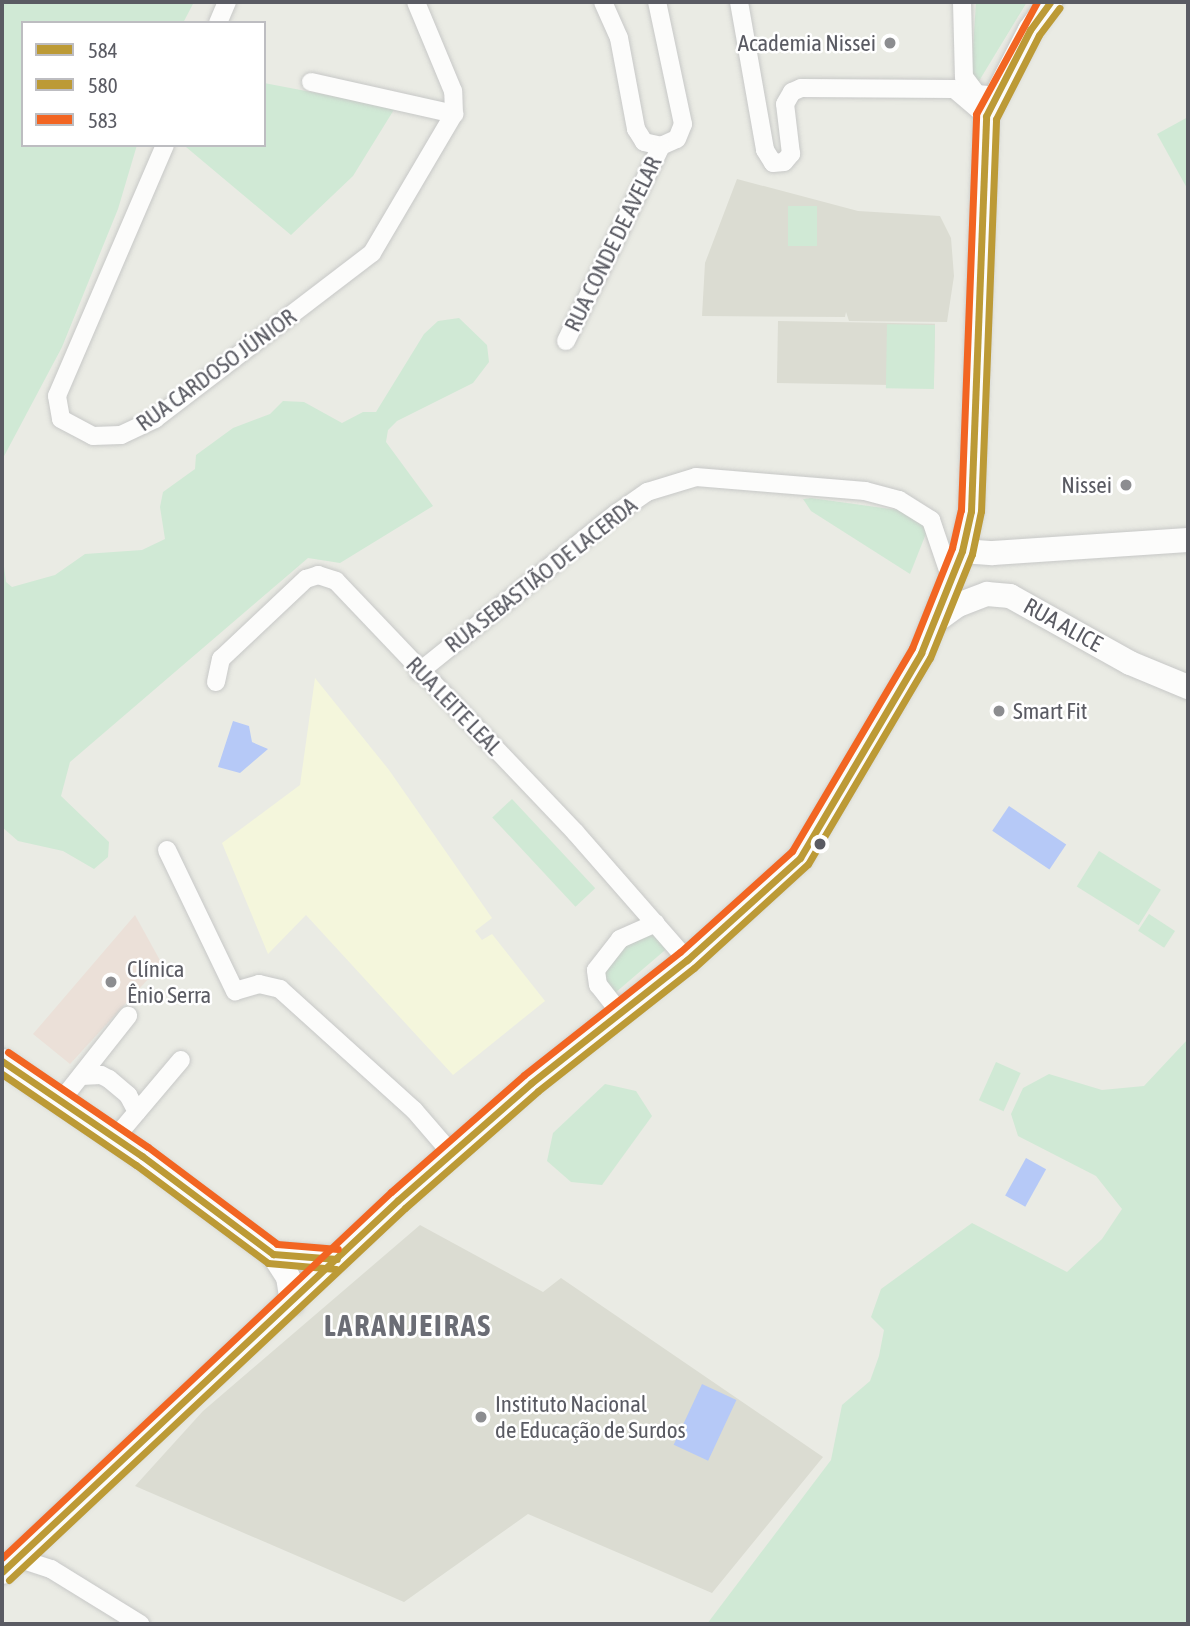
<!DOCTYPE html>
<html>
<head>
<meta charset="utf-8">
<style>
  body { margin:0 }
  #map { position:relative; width:1190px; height:1626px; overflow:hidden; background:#eaebe4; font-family:"Asap Condensed",sans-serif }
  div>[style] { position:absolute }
  .commercial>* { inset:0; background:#f4f6dc }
  .education>* { inset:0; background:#dbdcd2; transform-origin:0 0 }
  .medical>* { inset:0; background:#ebe0d8 }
  .green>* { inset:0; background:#d0e9d5; transform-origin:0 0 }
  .water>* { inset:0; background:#b6c9f7; transform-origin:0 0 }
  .roads { filter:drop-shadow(0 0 2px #c7c8c7) drop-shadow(0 0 2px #c7c8c7) }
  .street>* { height:18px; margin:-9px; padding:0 9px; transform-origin:9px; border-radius:9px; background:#fcfcfb }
  .secondary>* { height:24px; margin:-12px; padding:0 12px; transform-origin:12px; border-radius:12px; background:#fcfcfb }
  .bus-1>* { height:7px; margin:-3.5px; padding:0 3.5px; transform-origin:3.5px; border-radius:3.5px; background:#bc9a36 }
  .bus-2>* { height:7px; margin:-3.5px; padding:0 3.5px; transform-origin:3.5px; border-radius:3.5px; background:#bc9a36 }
  .bus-3>* { height:7px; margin:-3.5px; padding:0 3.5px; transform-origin:3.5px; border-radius:3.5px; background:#f26522 }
  .dots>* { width:19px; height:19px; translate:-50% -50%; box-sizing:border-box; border:4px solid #fff; border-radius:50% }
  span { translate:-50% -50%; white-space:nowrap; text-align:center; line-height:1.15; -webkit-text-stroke:5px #fff; paint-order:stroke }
  .poi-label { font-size:23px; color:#5a5b63 }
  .right { translate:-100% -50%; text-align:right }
  .left { translate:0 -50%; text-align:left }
  .street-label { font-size:23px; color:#5a5b63 }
  .district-label { font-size:30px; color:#6b6d75; font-weight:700; letter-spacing:2px }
  .frame { position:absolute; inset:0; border:4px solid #5a5b63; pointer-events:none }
  .legend { position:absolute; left:21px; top:21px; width:245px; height:126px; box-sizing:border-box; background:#fff; border:2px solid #bdbdc1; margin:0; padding:9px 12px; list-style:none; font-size:21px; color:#5a5b63 }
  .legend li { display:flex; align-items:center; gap:14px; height:35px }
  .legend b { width:35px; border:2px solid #bdbdc1 }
</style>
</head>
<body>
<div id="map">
  <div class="commercial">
    <i style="clip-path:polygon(315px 678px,389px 770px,492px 918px,475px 931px,482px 940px,492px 934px,545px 1001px,453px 1075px,306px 915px,268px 954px,222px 843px,300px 785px)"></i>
  </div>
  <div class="education">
    <i style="clip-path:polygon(737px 179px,858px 211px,940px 216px,951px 238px,954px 276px,947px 322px,849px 321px,846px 312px,845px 317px,702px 316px,705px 263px)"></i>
    <i style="left:778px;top:321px;width:157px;height:62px;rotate:1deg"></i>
    <i style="clip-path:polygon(420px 1225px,543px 1292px,561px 1278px,823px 1457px,712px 1593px,528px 1514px,404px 1602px,135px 1486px,203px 1411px)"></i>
  </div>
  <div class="medical">
    <i style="clip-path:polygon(135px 915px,162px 964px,70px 1064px,33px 1034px)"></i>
  </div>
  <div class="green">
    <i style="clip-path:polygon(2px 2px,194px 2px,183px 23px,23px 23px,23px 145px,137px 145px,118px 209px,62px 347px,2px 460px)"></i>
    <i style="clip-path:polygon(976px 2px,1027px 2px,979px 81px,971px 80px)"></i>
    <i style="clip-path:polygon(264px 83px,395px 108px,353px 176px,291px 235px,186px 147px,264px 145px)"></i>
    <i style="clip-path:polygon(1188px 117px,1188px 190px,1157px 134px)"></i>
    <i style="left:817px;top:206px;width:40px;height:29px;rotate:90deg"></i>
    <i style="clip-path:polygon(459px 318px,487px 345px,489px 362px,473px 383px,397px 421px,388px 430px,386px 442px,433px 506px,340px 563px,308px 558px,70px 762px,61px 796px,109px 842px,108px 857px,94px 869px,63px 851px,18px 841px,2px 827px,2px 551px,6px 582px,12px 587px,55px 575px,85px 554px,142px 550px,165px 539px,160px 507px,163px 492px,195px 469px,196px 455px,233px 428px,270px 414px,283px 401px,304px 402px,342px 423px,363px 412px,376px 412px,424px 334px,438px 321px)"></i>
    <i style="left:935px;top:325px;width:64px;height:48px;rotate:91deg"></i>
    <i style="clip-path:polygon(811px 498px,905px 511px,929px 526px,910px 574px,811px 511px,803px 499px)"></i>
    <i style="left:512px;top:799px;width:122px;height:27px;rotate:47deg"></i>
    <i style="left:1099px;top:851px;width:73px;height:42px;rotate:32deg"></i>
    <i style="left:1149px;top:914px;width:31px;height:20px;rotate:33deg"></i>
    <i style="clip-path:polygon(655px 932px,669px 945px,664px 951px,615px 993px,605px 990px,602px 969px,613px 951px)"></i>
    <i style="clip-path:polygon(1188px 1039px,1188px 1624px,707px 1624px,831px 1460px,842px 1405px,870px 1381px,879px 1356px,884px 1330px,871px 1317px,881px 1289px,972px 1223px,1067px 1272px,1102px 1239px,1122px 1209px,1096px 1176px,1018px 1136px,1011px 1114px,1023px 1088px,1049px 1074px,1102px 1090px,1144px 1086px)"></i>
    <i style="left:996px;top:1062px;width:27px;height:42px;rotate:24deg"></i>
    <i style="clip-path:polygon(605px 1084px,636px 1091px,652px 1116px,602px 1185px,571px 1182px,547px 1161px,553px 1133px)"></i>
  </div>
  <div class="water">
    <i style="clip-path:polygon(233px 721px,249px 726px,252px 742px,268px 749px,240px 773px,218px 767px)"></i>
    <i style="left:1009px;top:806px;width:69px;height:30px;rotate:34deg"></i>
    <i style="left:1026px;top:1158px;width:23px;height:43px;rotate:29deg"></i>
    <i style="left:702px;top:1384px;width:38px;height:67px;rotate:25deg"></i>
  </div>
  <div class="roads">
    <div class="street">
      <i style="left:603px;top:2px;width:39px;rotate:66deg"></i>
      <i style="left:619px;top:38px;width:93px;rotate:79.4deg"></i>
      <i style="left:636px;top:129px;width:15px;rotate:58deg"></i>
      <i style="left:644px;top:142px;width:17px;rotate:13deg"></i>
      <i style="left:661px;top:146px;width:17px;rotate:-24deg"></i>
      <i style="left:677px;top:139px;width:16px;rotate:-68deg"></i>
      <i style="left:683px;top:124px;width:125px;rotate:-102deg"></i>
      <i style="left:739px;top:2px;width:150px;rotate:80deg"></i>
      <i style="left:765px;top:150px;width:15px;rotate:58deg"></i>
      <i style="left:773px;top:163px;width:11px;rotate:-5deg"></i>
      <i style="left:784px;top:162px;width:11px;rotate:-49deg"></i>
      <i style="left:791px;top:154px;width:50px;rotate:-96.8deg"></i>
      <i style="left:785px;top:104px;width:14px;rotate:-60deg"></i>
      <i style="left:792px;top:92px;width:10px;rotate:-24deg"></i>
      <i style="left:801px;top:88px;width:153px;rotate:0.4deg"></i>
      <i style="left:954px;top:89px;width:42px;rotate:40.2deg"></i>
      <i style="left:962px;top:2px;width:75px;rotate:88.5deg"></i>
      <i style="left:964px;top:77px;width:21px;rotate:53deg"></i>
      <i style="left:977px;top:94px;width:11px;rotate:5deg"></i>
      <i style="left:218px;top:23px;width:23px;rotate:-67deg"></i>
      <i style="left:311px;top:82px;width:147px;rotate:12.6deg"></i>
      <i style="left:165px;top:145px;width:273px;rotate:113.3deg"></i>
      <i style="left:57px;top:396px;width:23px;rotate:80deg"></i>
      <i style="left:61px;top:419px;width:36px;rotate:28deg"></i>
      <i style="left:93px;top:436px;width:28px;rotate:-2deg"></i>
      <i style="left:121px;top:435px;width:38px;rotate:-25deg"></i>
      <i style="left:155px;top:419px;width:273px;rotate:-37.4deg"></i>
      <i style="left:372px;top:253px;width:161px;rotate:-59.5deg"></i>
      <i style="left:454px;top:114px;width:23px;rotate:-92deg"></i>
      <i style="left:453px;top:91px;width:96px;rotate:-112.6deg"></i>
      <i style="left:566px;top:341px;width:217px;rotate:-64deg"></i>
      <i style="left:419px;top:672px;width:254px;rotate:-38.8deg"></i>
      <i style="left:617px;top:513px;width:37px;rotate:-35deg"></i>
      <i style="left:647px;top:492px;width:51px;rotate:-17deg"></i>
      <i style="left:696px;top:477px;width:170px;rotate:4.7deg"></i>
      <i style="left:865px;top:491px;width:35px;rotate:15deg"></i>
      <i style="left:899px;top:500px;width:38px;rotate:32deg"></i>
      <i style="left:931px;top:520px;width:62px;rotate:71.3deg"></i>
      <i style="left:216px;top:682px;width:24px;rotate:-78deg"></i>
      <i style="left:221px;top:659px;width:117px;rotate:-43.3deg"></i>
      <i style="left:306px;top:579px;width:13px;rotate:-18deg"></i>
      <i style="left:318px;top:575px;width:19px;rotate:18deg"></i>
      <i style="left:336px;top:581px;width:347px;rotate:46.4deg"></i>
      <i style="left:575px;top:832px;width:170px;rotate:48.8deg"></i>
      <i style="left:167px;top:850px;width:157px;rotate:64.3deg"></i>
      <i style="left:235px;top:991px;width:25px;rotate:-16deg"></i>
      <i style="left:259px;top:984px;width:22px;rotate:13deg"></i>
      <i style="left:280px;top:989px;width:181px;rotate:42.1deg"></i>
      <i style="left:414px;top:1110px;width:57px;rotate:49.3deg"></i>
      <i style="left:621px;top:1014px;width:37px;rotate:-128deg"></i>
      <i style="left:598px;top:985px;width:15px;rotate:-98deg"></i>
      <i style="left:596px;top:970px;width:39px;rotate:-52deg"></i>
      <i style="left:620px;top:939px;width:39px;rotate:-24deg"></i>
      <i style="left:81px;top:1076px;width:20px;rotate:-3deg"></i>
      <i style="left:101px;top:1075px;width:9px;rotate:27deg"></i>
      <i style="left:109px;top:1079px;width:25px;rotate:40deg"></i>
      <i style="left:128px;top:1095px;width:19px;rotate:62deg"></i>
      <i style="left:60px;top:1102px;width:110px;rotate:-51.7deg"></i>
      <i style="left:115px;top:1138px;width:102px;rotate:-49.8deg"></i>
      <i style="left:17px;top:1558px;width:36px;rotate:18deg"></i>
      <i style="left:51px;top:1569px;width:105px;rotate:31.7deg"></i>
    </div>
    <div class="secondary">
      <i style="left:962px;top:551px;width:31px;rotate:4deg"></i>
      <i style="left:993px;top:553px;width:195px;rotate:-3.8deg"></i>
      <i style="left:937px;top:620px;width:26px;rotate:-36deg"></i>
      <i style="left:958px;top:605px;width:31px;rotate:-21deg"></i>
      <i style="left:987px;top:594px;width:23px;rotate:5deg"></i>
      <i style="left:1010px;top:596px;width:137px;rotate:29.2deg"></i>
      <i style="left:1130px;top:663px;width:63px;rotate:22.5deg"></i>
      <i style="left:2px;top:1061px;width:169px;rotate:34.2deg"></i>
      <i style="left:142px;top:1156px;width:164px;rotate:36.8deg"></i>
      <i style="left:273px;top:1254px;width:64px;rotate:4.5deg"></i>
      <i style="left:273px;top:1254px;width:27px;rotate:57deg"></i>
      <i style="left:288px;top:1277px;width:26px;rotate:81deg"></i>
      <i style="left:2px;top:1572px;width:543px;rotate:-43.21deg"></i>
      <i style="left:398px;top:1200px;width:177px;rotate:-41.3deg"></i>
      <i style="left:531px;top:1083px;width:199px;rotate:-38.3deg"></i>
      <i style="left:687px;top:960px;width:152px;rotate:-42.1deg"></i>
      <i style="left:800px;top:858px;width:238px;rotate:-59.4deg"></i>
      <i style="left:921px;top:653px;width:110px;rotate:-68.1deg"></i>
      <i style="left:962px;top:551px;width:41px;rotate:-77.3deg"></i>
      <i style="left:971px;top:511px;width:395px;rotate:-87.8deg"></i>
      <i style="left:986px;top:116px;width:97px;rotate:-62.9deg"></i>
      <i style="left:1030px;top:30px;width:34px;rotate:-54deg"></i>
    </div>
  </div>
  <div class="bus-1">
    <i style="left:2px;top:1061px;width:169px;rotate:34.2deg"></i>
    <i style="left:142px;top:1156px;width:164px;rotate:36.8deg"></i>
    <i style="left:273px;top:1254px;width:64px;rotate:4.5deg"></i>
    <i style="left:2px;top:1572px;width:543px;rotate:-43.21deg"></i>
    <i style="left:398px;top:1200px;width:177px;rotate:-41.3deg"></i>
    <i style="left:531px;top:1083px;width:199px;rotate:-38.3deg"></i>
    <i style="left:687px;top:960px;width:152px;rotate:-42.1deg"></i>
    <i style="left:800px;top:858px;width:238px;rotate:-59.4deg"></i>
    <i style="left:921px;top:653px;width:110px;rotate:-68.1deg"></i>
    <i style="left:962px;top:551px;width:41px;rotate:-77.3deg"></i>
    <i style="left:971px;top:511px;width:395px;rotate:-87.8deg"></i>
    <i style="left:986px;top:116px;width:97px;rotate:-62.9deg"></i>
    <i style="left:1030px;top:30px;width:34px;rotate:-54deg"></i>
  </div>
  <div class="bus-2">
    <i style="left:2px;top:1074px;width:162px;rotate:34.2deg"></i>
    <i style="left:136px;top:1165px;width:164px;rotate:36.6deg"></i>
    <i style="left:268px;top:1263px;width:68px;rotate:5deg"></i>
    <i style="left:9px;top:1580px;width:543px;rotate:-43.21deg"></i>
    <i style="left:405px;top:1208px;width:177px;rotate:-41.3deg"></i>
    <i style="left:538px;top:1091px;width:199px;rotate:-38.3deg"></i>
    <i style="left:694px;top:968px;width:154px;rotate:-42.4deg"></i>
    <i style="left:808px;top:864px;width:239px;rotate:-59.4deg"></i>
    <i style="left:930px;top:658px;width:112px;rotate:-68deg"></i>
    <i style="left:972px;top:554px;width:44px;rotate:-78.2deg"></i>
    <i style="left:981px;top:511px;width:392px;rotate:-87.8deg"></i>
    <i style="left:996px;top:119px;width:94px;rotate:-62.9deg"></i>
    <i style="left:1039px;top:35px;width:34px;rotate:-53deg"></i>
  </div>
  <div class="bus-3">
    <i style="left:8px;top:1052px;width:169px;rotate:34.2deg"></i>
    <i style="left:148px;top:1147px;width:161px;rotate:36.9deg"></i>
    <i style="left:277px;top:1244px;width:61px;rotate:4.7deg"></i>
    <i style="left:2px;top:1558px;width:534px;rotate:-43.26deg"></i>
    <i style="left:391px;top:1192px;width:177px;rotate:-41.3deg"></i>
    <i style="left:524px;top:1075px;width:199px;rotate:-38.3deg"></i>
    <i style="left:680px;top:952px;width:151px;rotate:-42deg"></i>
    <i style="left:792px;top:851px;width:236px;rotate:-59.4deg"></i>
    <i style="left:912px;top:648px;width:108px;rotate:-68.2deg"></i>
    <i style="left:952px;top:548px;width:39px;rotate:-77deg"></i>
    <i style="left:961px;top:510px;width:396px;rotate:-87.8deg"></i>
    <i style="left:976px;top:114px;width:128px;rotate:-61.4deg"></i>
  </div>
  <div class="dots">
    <i style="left:890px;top:43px;background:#8c8d90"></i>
    <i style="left:1126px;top:485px;background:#8c8d90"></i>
    <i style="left:999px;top:711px;background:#8c8d90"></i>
    <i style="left:820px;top:844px;background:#5a5b63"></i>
    <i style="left:111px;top:982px;background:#8c8d90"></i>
    <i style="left:481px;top:1417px;background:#8c8d90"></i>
  </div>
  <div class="poi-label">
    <span class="right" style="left:876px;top:43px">Academia Nissei</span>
    <span class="right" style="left:1112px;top:485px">Nissei</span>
    <span class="left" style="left:1013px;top:711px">Smart Fit</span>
    <span class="left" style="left:127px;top:982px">Clínica<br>Ênio Serra</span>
    <span class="left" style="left:495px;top:1417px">Instituto Nacional<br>de Educação de Surdos</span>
  </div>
  <div class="street-label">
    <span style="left:613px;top:244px;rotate:-64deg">RUA CONDE DE AVELAR</span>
    <span style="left:216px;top:370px;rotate:-36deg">RUA CARDOSO JÚNIOR</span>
    <span style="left:541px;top:575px;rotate:-38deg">RUA SEBASTIÃO DE LACERDA</span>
    <span style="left:1063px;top:625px;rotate:29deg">RUA ALICE</span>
    <span style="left:454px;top:706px;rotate:46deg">RUA LEITE LEAL</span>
  </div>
  <div class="district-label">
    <span style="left:408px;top:1325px">LARANJEIRAS</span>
  </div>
  <div class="frame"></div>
  <ul class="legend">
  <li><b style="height:9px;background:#bc9a36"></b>584</li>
  <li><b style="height:9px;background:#bc9a36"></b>580</li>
  <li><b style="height:9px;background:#f26522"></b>583</li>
  </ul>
</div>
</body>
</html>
